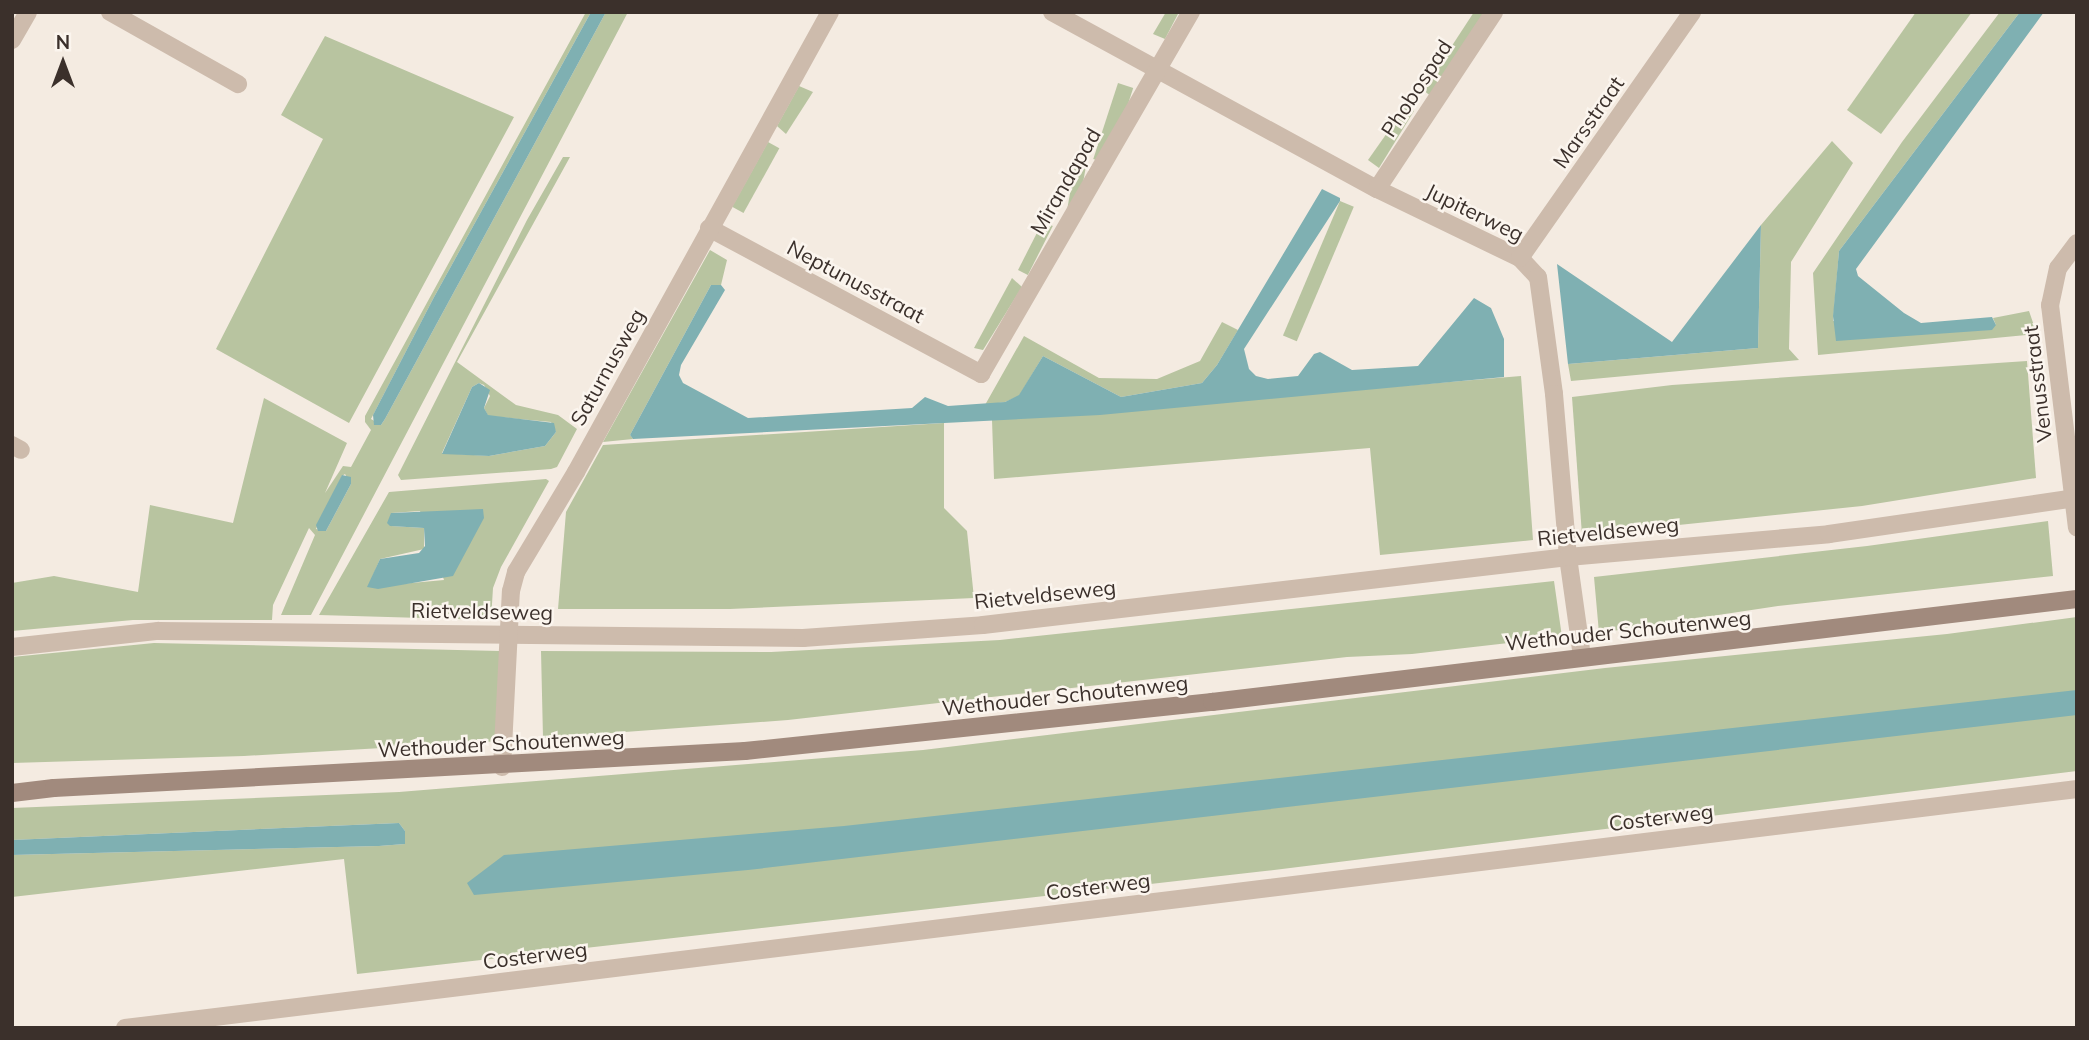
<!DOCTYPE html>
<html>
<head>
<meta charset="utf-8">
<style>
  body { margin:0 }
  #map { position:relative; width:2089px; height:1040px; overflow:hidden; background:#f4ebe1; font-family:Mulish,sans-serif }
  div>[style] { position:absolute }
  .green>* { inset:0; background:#b8c4a0; transform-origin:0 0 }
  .water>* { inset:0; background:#7fb0b2 }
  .lane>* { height:18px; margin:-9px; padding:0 9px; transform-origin:9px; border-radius:9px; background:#cdbbac }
  .street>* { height:18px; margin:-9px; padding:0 9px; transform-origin:9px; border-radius:9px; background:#cdbbac }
  .secondary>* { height:18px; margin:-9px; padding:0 9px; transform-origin:9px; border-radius:9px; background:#a18a7d }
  span { translate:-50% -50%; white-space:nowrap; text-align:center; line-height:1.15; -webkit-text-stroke:5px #fbf5ee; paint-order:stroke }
  .street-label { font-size:21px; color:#3b302b }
  .frame { position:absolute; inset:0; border:14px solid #3b302b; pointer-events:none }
  .north { position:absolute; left:28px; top:28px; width:70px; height:70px; -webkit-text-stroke:5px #fbf5ee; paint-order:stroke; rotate:0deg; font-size:19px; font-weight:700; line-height:28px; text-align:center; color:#3b302b }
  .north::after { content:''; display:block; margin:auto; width:24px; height:32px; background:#3b302b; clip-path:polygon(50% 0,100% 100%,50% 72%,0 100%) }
</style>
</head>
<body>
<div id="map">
  <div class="green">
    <i style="clip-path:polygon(evenodd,586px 12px,591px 12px,433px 299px,371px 419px,381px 425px,385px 419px,606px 12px,628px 12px,311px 615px,281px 615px,315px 535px,309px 528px,273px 605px,272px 620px,133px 620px,12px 631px,12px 583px,54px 576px,138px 592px,150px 505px,233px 523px,264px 398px,347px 443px,325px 493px,343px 466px,351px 467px,371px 430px,365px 422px,365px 416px,586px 12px,345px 474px,351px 484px,326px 531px,316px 529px,342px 476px,345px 474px)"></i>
    <i style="clip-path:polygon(1166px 12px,1179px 12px,1165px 39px,1153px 34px)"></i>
    <i style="clip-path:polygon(1474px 12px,1486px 12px,1432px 97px,1423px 90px)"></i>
    <i style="clip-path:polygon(1916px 12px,1972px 12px,1881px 134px,1847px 110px)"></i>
    <i style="clip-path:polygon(2000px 12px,2020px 12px,1839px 251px,1833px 321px,1996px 325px,1993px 318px,2029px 311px,2037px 334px,1818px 355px,1813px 273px,1902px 142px)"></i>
    <i style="clip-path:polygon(325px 36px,514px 117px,349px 423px,216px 349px,323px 139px,281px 115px)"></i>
    <i style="left:1118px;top:83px;width:16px;height:80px;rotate:18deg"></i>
    <i style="clip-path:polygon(799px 86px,813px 92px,786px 134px,777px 126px)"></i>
    <i style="clip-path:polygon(1406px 106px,1414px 111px,1379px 168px,1368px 160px)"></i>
    <i style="clip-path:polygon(1832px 141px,1853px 163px,1791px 262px,1789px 349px,1799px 360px,1571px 381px,1568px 364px,1758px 348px,1761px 225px)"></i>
    <i style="left:768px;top:142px;width:13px;height:74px;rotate:29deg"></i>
    <i style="clip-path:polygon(evenodd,563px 157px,570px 157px,457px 362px,516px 405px,558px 415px,577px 429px,557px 467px,551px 469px,401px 480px,398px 475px,527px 220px,563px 157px,479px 383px,484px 385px,490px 396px,484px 408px,488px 416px,551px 422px,556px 432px,545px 446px,489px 456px,442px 453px,472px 387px,479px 383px)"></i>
    <i style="left:1075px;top:165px;width:11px;height:54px;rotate:10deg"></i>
    <i style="left:1340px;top:201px;width:15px;height:146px;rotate:23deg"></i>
    <i style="left:1043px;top:221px;width:11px;height:55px;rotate:27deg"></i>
    <i style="clip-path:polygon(710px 250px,727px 260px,721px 285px,711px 285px,630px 435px,633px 439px,603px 442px)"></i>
    <i style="clip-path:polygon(1012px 278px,1022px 287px,983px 350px,974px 348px)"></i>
    <i style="clip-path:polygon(1222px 322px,1238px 330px,1217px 365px,1202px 383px,1121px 397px,1043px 356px,1019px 396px,1005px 402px,985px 405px,1024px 336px,1099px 378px,1157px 379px,1200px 361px)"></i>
    <i style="clip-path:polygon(2027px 361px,2036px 478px,1862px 506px,1582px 535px,1572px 397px,1672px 385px)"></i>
    <i style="clip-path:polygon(1521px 376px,1533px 540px,1380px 555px,1370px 448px,994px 479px,992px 420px)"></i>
    <i style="clip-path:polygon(944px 423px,944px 508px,967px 531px,974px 598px,730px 609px,558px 609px,566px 512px,603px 445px)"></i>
    <i style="clip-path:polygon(evenodd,546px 479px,549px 481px,501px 567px,493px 588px,491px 620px,319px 615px,389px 492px,546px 479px,420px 511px,444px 580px,368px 587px,380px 559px,424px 549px,424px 528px,391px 526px,391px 513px,420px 511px)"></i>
    <i style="clip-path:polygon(2048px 521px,2053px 576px,1778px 606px,1599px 633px,1594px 577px,1867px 546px)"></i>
    <i style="clip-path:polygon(1554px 581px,1562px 637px,1412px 654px,1347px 657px,788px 720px,543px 738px,541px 651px,771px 652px,1000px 640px)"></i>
    <i style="clip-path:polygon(2077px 617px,2077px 771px,1265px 871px,357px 974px,344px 859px,12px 897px,12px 855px,379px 846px,405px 844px,405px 831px,399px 823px,12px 840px,12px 808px,399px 792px,923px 750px,1605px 668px,1947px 634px)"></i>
    <i style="clip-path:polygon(154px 643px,500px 651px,501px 741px,244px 756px,12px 763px,12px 657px)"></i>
  </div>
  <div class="water">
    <i style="clip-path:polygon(591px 12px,606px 12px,385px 419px,381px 425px,374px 425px,373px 415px,433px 299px)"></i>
    <i style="clip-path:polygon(2020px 12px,2044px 12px,1856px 269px,1858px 276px,1904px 313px,1921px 323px,1992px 317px,1996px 325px,1992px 330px,1836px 341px,1833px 316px,1839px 251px)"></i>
    <i style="clip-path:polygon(1322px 189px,1340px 198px,1340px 201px,1244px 349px,1249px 369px,1256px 376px,1268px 379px,1298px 376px,1314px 354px,1320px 352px,1352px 370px,1418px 366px,1474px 298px,1491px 308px,1504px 339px,1504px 377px,1100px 415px,633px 439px,630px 435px,711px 285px,721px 285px,725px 290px,681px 365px,679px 375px,683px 383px,748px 418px,912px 408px,925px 397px,948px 406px,1005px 402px,1019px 395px,1043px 356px,1121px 397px,1202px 383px,1217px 365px)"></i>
    <i style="clip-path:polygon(1761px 225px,1758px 348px,1568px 364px,1557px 264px,1672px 342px)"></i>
    <i style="clip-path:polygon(479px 383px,490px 390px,484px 408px,488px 415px,554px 423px,556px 432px,545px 446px,489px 456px,442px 454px,472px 387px)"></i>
    <i style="clip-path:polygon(342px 475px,351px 477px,351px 484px,326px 531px,318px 531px,316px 525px)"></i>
    <i style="clip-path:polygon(483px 509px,484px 518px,453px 576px,378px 589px,367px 587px,380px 559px,419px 553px,425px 546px,424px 528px,390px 526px,387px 523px,391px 513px)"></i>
    <i style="clip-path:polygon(2077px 690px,2077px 715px,748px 870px,474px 895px,467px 883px,504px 855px,844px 826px)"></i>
    <i style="clip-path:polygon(399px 823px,405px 831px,405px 844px,379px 846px,12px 855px,12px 840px)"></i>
  </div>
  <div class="lane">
    <i style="left:110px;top:12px;width:147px;rotate:29.4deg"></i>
    <i style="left:12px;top:445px;width:10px;rotate:29deg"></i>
  </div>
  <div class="street">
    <i style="left:1052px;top:12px;width:370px;rotate:28.6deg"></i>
    <i style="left:1377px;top:189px;width:159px;rotate:25.8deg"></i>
    <i style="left:1520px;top:258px;width:26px;rotate:47deg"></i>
    <i style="left:1538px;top:277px;width:118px;rotate:82.2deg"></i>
    <i style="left:1554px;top:394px;width:164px;rotate:85.1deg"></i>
    <i style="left:1568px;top:557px;width:100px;rotate:82deg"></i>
    <i style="left:12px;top:40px;width:32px;rotate:-60deg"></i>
    <i style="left:1377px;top:189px;width:212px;rotate:-56.5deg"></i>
    <i style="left:709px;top:228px;width:309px;rotate:28.2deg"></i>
    <i style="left:981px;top:374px;width:419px;rotate:-59.9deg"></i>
    <i style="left:2077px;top:243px;width:31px;rotate:127deg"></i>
    <i style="left:2058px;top:268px;width:38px;rotate:102deg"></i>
    <i style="left:2050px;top:305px;width:224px;rotate:83.1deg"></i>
    <i style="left:1520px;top:258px;width:300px;rotate:-55deg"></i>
    <i style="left:12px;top:647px;width:147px;rotate:-6.3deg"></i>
    <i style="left:158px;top:631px;width:645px;rotate:0.62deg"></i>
    <i style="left:803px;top:638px;width:180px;rotate:-4.1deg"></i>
    <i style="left:983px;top:625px;width:589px;rotate:-6.63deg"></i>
    <i style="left:1568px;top:557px;width:262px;rotate:-5deg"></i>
    <i style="left:1829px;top:534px;width:251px;rotate:-8.3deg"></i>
    <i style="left:502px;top:767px;width:176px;rotate:-87.1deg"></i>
    <i style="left:511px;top:591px;width:20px;rotate:-75deg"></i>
    <i style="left:516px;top:572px;width:117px;rotate:-59deg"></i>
    <i style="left:576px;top:472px;width:525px;rotate:-61.09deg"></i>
    <i style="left:125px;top:1028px;width:1967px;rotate:-6.98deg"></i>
  </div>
  <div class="secondary">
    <i style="left:12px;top:793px;width:42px;rotate:-6.8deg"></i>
    <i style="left:54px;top:788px;width:692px;rotate:-3.07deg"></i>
    <i style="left:745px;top:751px;width:470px;rotate:-6deg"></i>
    <i style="left:1212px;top:702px;width:871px;rotate:-6.79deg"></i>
  </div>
  <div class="street-label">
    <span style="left:1416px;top:88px;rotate:-57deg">Phobospad</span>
    <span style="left:1588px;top:122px;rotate:-55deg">Marsstraat</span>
    <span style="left:1065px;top:181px;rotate:-60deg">Mirandapad</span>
    <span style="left:1475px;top:212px;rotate:26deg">Jupiterweg</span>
    <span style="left:856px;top:281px;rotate:28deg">Neptunusstraat</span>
    <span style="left:607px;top:367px;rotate:-61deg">Saturnusweg</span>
    <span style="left:2037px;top:384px;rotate:-97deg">Venusstraat</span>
    <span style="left:1608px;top:531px;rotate:-6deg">Rietveldseweg</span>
    <span style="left:1045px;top:594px;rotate:-6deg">Rietveldseweg</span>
    <span style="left:482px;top:611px;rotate:1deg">Rietveldseweg</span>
    <span style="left:1628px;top:630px;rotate:-6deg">Wethouder Schoutenweg</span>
    <span style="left:1065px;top:695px;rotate:-6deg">Wethouder Schoutenweg</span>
    <span style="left:501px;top:743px;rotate:-3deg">Wethouder Schoutenweg</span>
    <span style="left:1661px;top:817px;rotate:-7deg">Costerweg</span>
    <span style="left:1098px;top:886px;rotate:-7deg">Costerweg</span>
    <span style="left:535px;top:955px;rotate:-7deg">Costerweg</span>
  </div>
  <div class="frame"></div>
  <div class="north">N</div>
</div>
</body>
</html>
